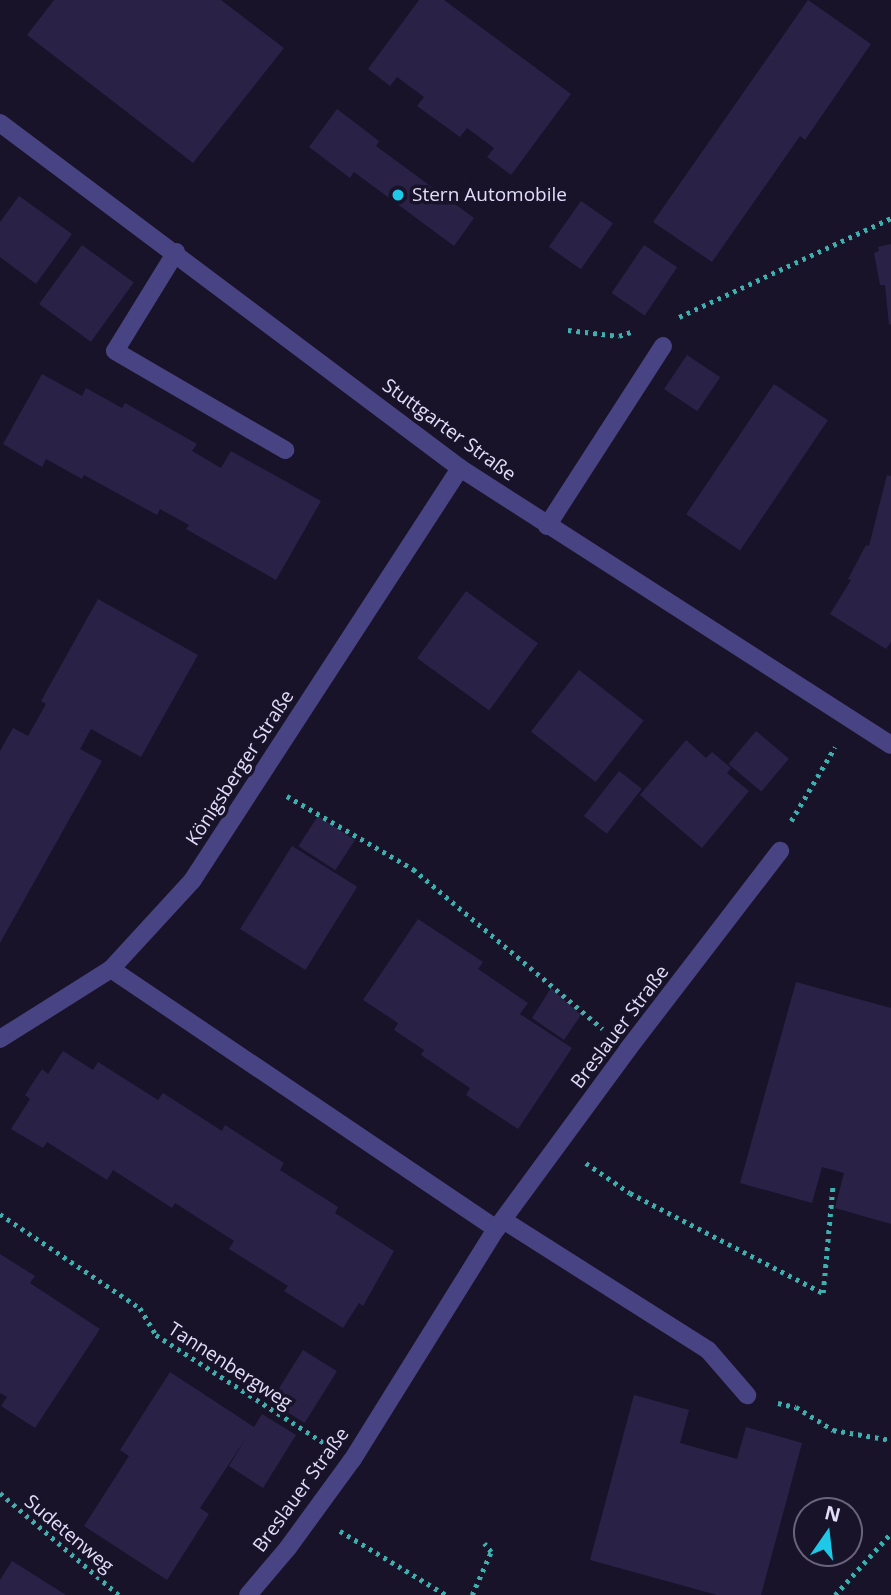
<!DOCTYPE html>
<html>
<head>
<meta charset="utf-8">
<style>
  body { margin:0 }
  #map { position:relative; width:891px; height:1595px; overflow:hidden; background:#181328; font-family:"Open Sans",sans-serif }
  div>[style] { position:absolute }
  .building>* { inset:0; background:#2a2147; transform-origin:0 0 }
  .path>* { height:4.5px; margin-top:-2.25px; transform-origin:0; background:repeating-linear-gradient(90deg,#3dafae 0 3.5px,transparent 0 8.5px) }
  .minor>* { height:18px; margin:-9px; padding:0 9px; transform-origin:9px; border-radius:9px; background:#484382 }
  .dots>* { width:19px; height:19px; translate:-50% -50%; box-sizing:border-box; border:4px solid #181328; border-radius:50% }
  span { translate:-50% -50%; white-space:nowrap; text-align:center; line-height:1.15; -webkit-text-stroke:7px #181328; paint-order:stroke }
  .poi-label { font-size:19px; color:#e2ddfb }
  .left { translate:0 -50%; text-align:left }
  .street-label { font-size:19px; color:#e2ddfb }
  .north { position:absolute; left:793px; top:1497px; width:70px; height:70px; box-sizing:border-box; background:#181328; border:2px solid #69647c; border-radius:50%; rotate:14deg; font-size:19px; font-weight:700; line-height:28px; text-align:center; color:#e2ddfb }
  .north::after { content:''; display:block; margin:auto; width:24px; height:32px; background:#1dc9e7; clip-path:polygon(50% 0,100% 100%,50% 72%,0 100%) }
</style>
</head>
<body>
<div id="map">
  <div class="building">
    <i style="clip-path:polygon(54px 0,221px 0,284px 48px,193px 163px,27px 35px)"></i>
    <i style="clip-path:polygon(419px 0,444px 0,571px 94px,511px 175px,487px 157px,494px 148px,467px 128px,460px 137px,417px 106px,424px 97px,397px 77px,390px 86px,368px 69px)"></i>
    <i style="clip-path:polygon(808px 0,871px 44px,805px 140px,800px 136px,712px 262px,653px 222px)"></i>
    <i style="clip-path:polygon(337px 109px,379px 141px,376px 146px,474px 218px,454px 246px,354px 172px,350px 178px,309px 147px)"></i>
    <i style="clip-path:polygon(19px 196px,72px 234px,36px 284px,0 257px,0 222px)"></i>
    <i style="left:581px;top:201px;width:39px;height:56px;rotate:35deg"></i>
    <i style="clip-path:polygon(891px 244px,891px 324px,889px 325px,885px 285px,880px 285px,874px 253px,879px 251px,878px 247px)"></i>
    <i style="left:82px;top:245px;width:64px;height:73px;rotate:36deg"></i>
    <i style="left:644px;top:245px;width:40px;height:58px;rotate:34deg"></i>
    <i style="left:687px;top:355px;width:40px;height:41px;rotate:34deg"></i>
    <i style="clip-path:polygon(42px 374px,82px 396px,86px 388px,122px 408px,125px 403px,197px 444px,192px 451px,221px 468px,231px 451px,321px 501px,276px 580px,186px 529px,189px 525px,160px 509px,157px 515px,84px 475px,82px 479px,46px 459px,42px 467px,3px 444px)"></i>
    <i style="left:774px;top:384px;width:65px;height:157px;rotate:34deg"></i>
    <i style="clip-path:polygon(887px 475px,891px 476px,891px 642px,886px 649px,830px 614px,851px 580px,848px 579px,866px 545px,869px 546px)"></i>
    <i style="left:466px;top:591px;width:89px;height:83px;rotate:36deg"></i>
    <i style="clip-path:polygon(98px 599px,198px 655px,141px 757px,91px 729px,80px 749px,102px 761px,0 943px,0 751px,13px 728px,28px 736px,46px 704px,41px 701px)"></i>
    <i style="left:579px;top:670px;width:82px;height:78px;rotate:38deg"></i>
    <i style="left:756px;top:731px;width:43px;height:43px;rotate:40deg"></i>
    <i style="clip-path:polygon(686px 740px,706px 758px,712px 752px,731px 768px,727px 773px,749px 791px,702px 848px,640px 795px)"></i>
    <i style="left:619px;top:771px;width:29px;height:57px;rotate:38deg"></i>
    <i style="left:318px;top:816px;width:44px;height:36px;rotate:33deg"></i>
    <i style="left:292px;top:846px;width:77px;height:98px;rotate:32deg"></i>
    <i style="clip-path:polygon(418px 919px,483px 962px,478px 969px,528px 1003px,520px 1014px,572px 1048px,518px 1129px,466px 1095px,470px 1088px,421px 1055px,424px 1050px,394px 1030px,398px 1023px,363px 1000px)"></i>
    <i style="clip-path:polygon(796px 982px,891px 1008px,891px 1224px,835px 1208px,844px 1173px,822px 1167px,812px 1203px,740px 1183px)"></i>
    <i style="clip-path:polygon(551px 988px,581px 1015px,564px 1040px,532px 1018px)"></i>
    <i style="clip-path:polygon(63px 1051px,93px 1070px,98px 1062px,158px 1100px,163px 1093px,222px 1131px,225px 1125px,284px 1163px,280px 1170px,338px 1207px,335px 1213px,394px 1251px,363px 1306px,359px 1303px,343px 1328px,284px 1291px,288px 1286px,229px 1249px,234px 1241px,175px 1203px,172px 1208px,113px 1170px,107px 1180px,47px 1142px,43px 1148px,11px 1129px,30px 1099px,25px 1095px,42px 1069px,48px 1074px)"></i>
    <i style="clip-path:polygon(0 1254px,35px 1276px,30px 1283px,100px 1329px,35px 1428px,1px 1406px,7px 1397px,0 1393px)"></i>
    <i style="left:303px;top:1350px;width:40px;height:61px;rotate:32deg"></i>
    <i style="clip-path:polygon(170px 1372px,254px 1427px,262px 1414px,296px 1435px,263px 1488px,229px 1466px,246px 1438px,200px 1508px,209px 1514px,167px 1580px,84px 1526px,129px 1456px,120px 1450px)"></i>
    <i style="clip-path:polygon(634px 1395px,689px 1410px,680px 1443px,737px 1459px,746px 1427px,802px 1443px,761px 1595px,717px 1595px,590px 1560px)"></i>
    <i style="clip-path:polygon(12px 1561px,66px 1595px,0 1595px,0 1580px)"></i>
  </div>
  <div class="path">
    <i style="left:679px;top:317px;width:234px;rotate:-25deg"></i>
    <i style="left:568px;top:330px;width:51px;rotate:6.7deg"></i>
    <i style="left:619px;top:336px;width:13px;rotate:-18deg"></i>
    <i style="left:287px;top:796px;width:146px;rotate:30.1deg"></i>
    <i style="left:413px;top:869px;width:248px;rotate:40.1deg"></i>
    <i style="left:791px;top:821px;width:86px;rotate:-59.3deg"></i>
    <i style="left:586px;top:1163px;width:53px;rotate:34.3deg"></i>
    <i style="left:630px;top:1193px;width:217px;rotate:27.4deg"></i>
    <i style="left:823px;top:1293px;width:109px;rotate:-84.8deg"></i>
    <i style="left:0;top:1214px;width:169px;rotate:33.9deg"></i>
    <i style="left:140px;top:1308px;width:31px;rotate:59deg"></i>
    <i style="left:156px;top:1335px;width:200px;rotate:32.7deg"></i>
    <i style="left:778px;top:1403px;width:18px;rotate:13deg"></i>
    <i style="left:796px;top:1407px;width:44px;rotate:31.9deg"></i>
    <i style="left:833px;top:1430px;width:59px;rotate:9.8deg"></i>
    <i style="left:0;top:1493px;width:157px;rotate:40.6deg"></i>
    <i style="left:340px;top:1531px;width:124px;rotate:31.1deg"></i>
    <i style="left:472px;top:1595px;width:47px;rotate:-66.2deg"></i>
    <i style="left:491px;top:1552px;width:11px;rotate:-128deg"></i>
    <i style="left:835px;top:1595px;width:84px;rotate:-47.9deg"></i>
  </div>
  <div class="minor">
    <i style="left:0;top:123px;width:575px;rotate:36.87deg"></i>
    <i style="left:460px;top:468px;width:512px;rotate:32.73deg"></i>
    <i style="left:176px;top:252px;width:116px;rotate:121.6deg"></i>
    <i style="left:115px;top:351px;width:197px;rotate:30.2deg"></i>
    <i style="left:547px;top:526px;width:214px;rotate:-57.2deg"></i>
    <i style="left:111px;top:969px;width:465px;rotate:34deg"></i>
    <i style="left:496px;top:1229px;width:272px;rotate:121.9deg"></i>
    <i style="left:352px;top:1460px;width:110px;rotate:126.1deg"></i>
    <i style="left:287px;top:1549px;width:60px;rotate:130.3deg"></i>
    <i style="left:0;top:1039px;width:131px;rotate:-32.2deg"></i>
    <i style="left:111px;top:969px;width:120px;rotate:-47.4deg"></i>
    <i style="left:192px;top:881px;width:492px;rotate:-57deg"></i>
    <i style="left:503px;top:1220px;width:243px;rotate:32.4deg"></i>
    <i style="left:708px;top:1350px;width:60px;rotate:49.1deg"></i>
    <i style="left:496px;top:1229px;width:223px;rotate:-53.7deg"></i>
    <i style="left:628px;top:1049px;width:250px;rotate:-52.5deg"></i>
  </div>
  <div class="dots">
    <i style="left:398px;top:195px;background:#1dc9e7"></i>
  </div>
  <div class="poi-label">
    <span class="left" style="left:412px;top:195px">Stern Automobile</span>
  </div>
  <div class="street-label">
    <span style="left:449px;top:430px;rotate:36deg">Stuttgarter Straße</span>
    <span style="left:240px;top:768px;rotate:-57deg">Königsberger Straße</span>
    <span style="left:620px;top:1027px;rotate:-53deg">Breslauer Straße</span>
    <span style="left:230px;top:1366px;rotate:33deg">Tannenbergweg</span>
    <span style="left:301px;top:1490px;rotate:-54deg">Breslauer Straße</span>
    <span style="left:69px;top:1534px;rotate:40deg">Sudetenweg</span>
  </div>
  <div class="north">N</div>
</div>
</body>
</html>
